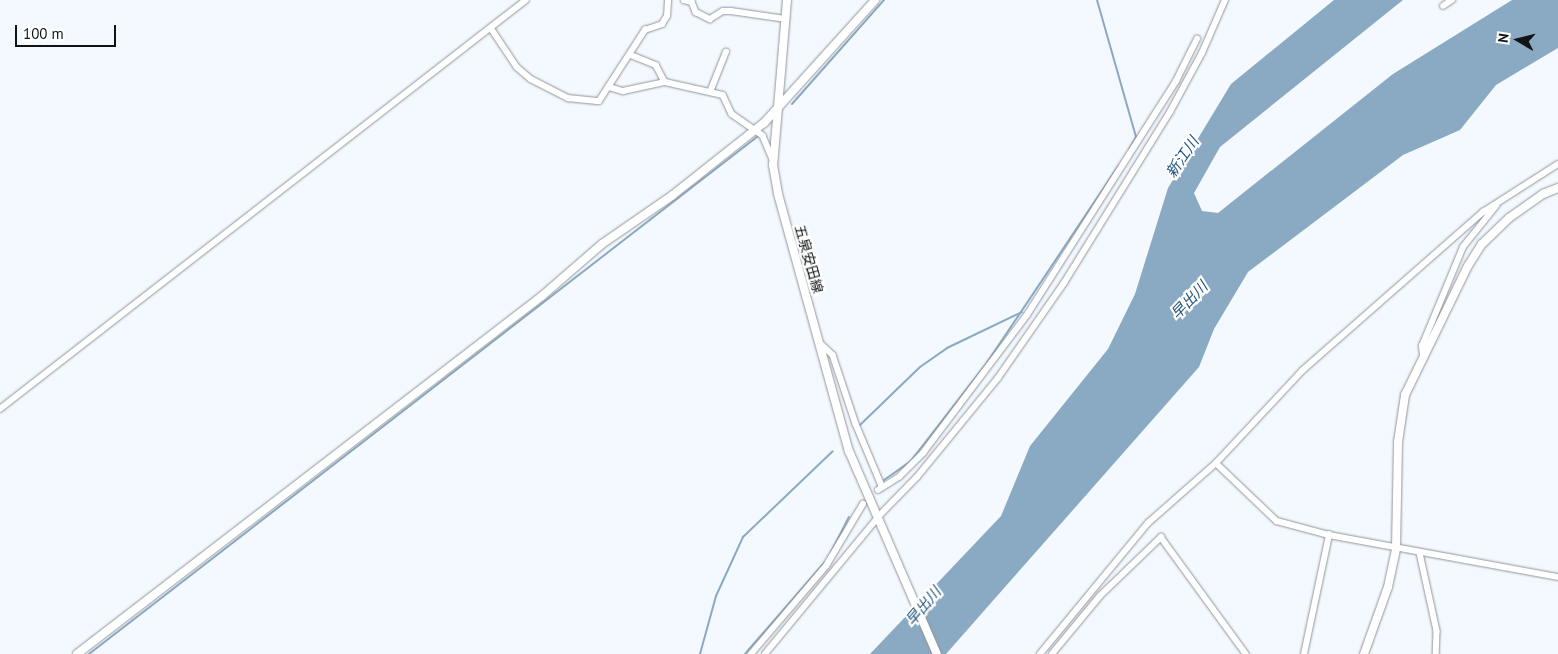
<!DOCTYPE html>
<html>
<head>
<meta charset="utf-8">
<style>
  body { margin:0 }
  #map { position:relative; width:1558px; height:654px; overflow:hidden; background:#f3f9fe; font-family:"PT Sans","Noto Sans JP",sans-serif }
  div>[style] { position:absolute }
  .water>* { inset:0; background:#8aa9c3 }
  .stream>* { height:2px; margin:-1px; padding:0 1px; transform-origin:1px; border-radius:1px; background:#8aa9c3 }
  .roads { filter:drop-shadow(0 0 1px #90959a) drop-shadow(0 0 1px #90959a) }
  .street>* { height:5.5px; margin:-2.75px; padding:0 2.75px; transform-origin:2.75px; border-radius:2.75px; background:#fff }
  .secondary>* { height:8px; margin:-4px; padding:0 4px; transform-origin:4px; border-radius:4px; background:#fff }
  span { translate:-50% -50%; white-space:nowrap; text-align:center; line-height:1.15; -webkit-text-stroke:4.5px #fff; paint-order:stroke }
  .street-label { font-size:14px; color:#111415 }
  .water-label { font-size:15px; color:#22557a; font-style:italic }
  .north { position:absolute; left:1493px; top:15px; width:50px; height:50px; -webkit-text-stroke:4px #fff; paint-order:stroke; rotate:278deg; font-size:14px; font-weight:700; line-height:20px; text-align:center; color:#111415 }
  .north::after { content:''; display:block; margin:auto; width:18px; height:22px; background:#111415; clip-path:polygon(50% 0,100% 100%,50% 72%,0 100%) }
  .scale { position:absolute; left:15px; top:25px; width:101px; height:22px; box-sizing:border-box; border:2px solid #111415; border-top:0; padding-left:6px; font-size:15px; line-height:18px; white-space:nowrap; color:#111415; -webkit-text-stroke:4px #fff; paint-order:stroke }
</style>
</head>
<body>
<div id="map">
  <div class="water">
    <i style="clip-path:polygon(1334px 0,1403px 0,1220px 147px,1194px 193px,1202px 211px,1218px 213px,1393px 74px,1512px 0,1558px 0,1558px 48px,1496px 85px,1460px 130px,1403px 155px,1248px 272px,1214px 329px,1199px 367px,946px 654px,870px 654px,1001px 516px,1030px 446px,1108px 349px,1135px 294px,1168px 188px,1231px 84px)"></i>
  </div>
  <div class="stream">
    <i style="left:1097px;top:0;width:142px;rotate:74.1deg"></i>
    <i style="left:1136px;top:137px;width:13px;rotate:119deg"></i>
    <i style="left:792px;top:104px;width:139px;rotate:-48.5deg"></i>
    <i style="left:860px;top:425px;width:83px;rotate:-44deg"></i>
    <i style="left:920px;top:367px;width:33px;rotate:-35deg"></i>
    <i style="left:947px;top:348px;width:83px;rotate:-25.6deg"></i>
    <i style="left:884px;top:480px;width:32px;rotate:-35deg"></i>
    <i style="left:910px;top:462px;width:124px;rotate:-52.2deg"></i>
    <i style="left:986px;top:364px;width:239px;rotate:-56.2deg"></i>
    <i style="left:828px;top:558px;width:46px;rotate:-62.9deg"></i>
    <i style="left:89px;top:654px;width:845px;rotate:-37.74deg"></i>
    <i style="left:700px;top:654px;width:60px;rotate:-74.6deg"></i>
    <i style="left:716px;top:596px;width:65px;rotate:-65.4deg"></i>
    <i style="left:743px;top:537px;width:124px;rotate:-43.7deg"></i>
    <i style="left:745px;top:654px;width:122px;rotate:-49deg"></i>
  </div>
  <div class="roads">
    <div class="street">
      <i style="left:684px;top:0;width:8px;rotate:14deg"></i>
      <i style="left:692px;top:2px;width:11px;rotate:68deg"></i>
      <i style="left:696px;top:12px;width:16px;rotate:27deg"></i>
      <i style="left:710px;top:19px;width:15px;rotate:-32deg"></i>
      <i style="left:723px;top:11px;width:8px"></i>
      <i style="left:731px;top:11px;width:56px;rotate:8.3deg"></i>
      <i style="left:1443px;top:6px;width:11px;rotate:-34deg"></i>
      <i style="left:491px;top:28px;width:47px;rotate:56.3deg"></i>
      <i style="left:517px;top:67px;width:18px;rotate:41deg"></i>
      <i style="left:531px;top:79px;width:42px;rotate:27.2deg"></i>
      <i style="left:568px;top:98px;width:31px;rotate:6deg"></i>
      <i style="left:599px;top:101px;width:85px;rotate:-57.1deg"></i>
      <i style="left:645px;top:30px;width:18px;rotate:-19deg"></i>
      <i style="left:662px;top:24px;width:9px;rotate:-58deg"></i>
      <i style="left:667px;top:16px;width:16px;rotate:-86deg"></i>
      <i style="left:631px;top:55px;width:27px;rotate:22deg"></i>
      <i style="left:656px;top:65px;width:19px;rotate:62deg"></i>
      <i style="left:665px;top:82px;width:59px;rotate:12.6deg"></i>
      <i style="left:723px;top:95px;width:21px;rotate:65deg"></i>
      <i style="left:732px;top:114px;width:38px;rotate:35deg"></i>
      <i style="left:763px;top:136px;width:26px;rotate:67deg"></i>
      <i style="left:609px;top:87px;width:15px;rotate:16deg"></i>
      <i style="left:623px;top:91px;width:43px;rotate:-12.1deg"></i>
      <i style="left:710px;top:92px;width:43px;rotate:-68.2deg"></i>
      <i style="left:819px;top:342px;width:19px;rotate:43deg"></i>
      <i style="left:833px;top:355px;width:73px;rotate:71.6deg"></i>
      <i style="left:856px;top:424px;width:67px;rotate:67.2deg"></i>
      <i style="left:1423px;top:356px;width:10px;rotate:-96deg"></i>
      <i style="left:1422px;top:346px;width:107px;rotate:-67.5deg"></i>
      <i style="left:1463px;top:247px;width:53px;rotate:-51.2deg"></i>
      <i style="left:0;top:409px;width:666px;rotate:-37.87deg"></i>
      <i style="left:1216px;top:463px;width:84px;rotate:43.6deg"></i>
      <i style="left:1277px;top:521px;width:54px;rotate:15.1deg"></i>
      <i style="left:1329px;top:535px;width:233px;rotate:10.4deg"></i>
      <i style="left:878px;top:490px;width:25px;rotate:-32deg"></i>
      <i style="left:899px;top:477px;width:34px;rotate:-45deg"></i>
      <i style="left:923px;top:453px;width:173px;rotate:-53deg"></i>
      <i style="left:1027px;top:315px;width:277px;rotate:-57.5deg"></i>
      <i style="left:1176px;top:81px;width:47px;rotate:-63.4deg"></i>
      <i style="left:1420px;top:553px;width:80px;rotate:77.7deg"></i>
      <i style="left:1437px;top:631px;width:23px;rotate:92deg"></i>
      <i style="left:751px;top:654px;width:116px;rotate:-49.6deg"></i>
      <i style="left:826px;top:566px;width:72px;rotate:-59.2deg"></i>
      <i style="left:765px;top:654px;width:179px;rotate:-50.4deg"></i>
      <i style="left:879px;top:516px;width:54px;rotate:-45.7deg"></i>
      <i style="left:917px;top:477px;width:128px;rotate:-50.7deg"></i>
      <i style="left:998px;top:378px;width:116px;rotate:-55.2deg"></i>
      <i style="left:1064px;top:283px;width:201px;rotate:-58.2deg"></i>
      <i style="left:1170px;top:112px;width:67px;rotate:-61.5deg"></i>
      <i style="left:1202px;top:53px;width:58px;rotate:-66.5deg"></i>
      <i style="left:1040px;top:654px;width:170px;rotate:-50.5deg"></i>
      <i style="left:1148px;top:523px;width:91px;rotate:-41.4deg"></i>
      <i style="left:1216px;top:463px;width:127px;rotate:-46.9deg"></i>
      <i style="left:1303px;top:370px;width:240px;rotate:-41.3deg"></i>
      <i style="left:1483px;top:212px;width:89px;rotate:-32.6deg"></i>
      <i style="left:1052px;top:654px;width:75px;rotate:-50.4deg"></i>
      <i style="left:1100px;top:596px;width:85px;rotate:-44deg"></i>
      <i style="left:1161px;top:537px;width:145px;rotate:54deg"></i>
      <i style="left:1304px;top:654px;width:122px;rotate:-78.1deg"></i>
    </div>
    <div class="secondary">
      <i style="left:787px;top:0;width:166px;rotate:94.8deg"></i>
      <i style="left:773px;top:165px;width:29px;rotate:80deg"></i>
      <i style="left:778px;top:194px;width:267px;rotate:74.6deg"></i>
      <i style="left:849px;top:451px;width:221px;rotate:66.6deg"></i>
      <i style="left:77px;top:654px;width:587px;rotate:-37.59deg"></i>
      <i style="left:542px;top:296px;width:79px;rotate:-40.9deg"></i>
      <i style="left:602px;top:244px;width:86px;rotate:-34.6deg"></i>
      <i style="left:673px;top:195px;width:116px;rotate:-38.4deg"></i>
      <i style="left:764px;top:123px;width:166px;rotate:-47.9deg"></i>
      <i style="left:1364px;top:654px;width:71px;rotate:-70.3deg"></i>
      <i style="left:1388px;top:587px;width:40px;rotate:-78deg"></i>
      <i style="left:1396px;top:548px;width:106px;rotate:-88.9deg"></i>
      <i style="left:1398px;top:442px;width:48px;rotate:-81.5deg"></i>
      <i style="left:1405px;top:395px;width:144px;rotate:-64deg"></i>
      <i style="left:1468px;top:266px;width:26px;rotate:-58deg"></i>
      <i style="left:1482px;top:244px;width:37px;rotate:-44deg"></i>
      <i style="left:1509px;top:218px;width:42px;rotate:-35.2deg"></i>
      <i style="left:1543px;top:194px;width:16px;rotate:-22deg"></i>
    </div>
  </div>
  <div class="street-label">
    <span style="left:809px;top:259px;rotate:74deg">五泉安田線</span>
  </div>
  <div class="water-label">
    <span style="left:1182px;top:157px;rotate:-56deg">新江川</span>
    <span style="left:1189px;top:300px;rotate:-46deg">早出川</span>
    <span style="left:923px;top:606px;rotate:-50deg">早出川</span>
  </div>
  <div class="north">N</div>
  <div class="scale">100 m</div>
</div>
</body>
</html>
